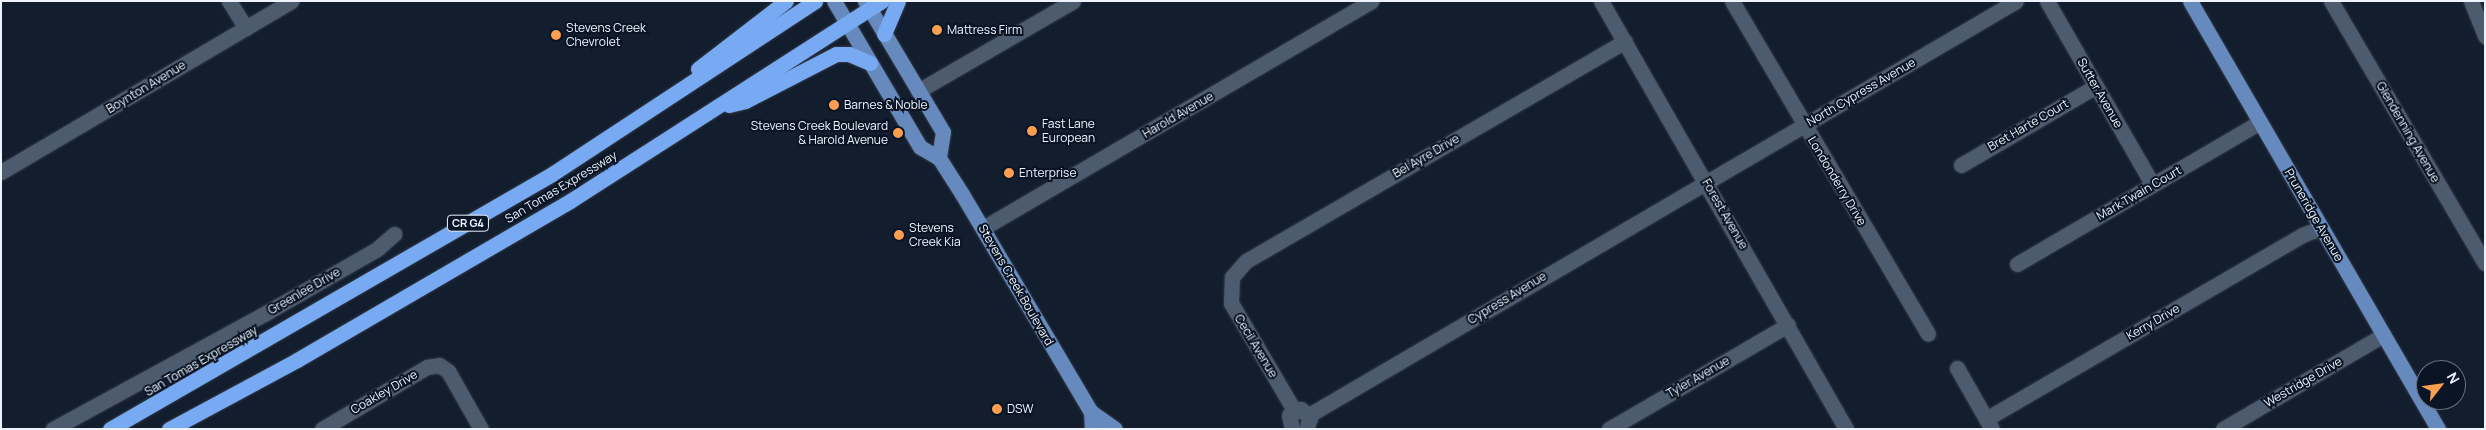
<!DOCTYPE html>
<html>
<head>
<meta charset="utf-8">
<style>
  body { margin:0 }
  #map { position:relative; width:2486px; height:430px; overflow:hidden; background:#121e2e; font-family:Manrope,sans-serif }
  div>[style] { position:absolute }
  .roads { filter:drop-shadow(0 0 1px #353b49) drop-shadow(0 0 1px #353b49) }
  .minor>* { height:15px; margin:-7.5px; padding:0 7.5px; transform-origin:7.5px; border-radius:7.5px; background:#4d5b6e }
  .major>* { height:15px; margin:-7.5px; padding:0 7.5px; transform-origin:7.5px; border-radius:7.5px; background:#668abd }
  .highway>* { height:15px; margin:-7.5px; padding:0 7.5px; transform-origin:7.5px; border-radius:7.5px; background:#77aaf2 }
  .dots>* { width:14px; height:14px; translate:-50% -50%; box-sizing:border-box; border:2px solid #091424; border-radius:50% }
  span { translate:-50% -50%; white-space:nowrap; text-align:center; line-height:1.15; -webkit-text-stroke:4px #091424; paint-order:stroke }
  .shield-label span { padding:1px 4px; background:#091424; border:1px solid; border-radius:4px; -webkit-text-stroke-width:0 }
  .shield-label { font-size:11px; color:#eef4fe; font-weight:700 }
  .poi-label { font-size:12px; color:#eef4fe }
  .left { translate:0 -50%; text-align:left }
  .right { translate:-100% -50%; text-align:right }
  .street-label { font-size:12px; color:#eef4fe }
  .frame { position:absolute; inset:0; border:2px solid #eef4fe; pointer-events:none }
  .north { position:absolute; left:2416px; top:360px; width:50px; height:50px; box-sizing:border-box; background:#091424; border:1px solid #656e7b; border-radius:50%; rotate:60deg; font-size:14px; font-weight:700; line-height:20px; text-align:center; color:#eef4fe }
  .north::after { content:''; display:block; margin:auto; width:18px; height:22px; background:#fb9e50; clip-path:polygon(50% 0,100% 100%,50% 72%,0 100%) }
</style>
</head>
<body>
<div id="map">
  <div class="roads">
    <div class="minor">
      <i style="left:229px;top:1px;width:32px;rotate:58deg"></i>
      <i style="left:1601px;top:1px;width:493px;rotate:60.2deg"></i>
      <i style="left:1732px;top:1px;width:386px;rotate:59.5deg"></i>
      <i style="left:2047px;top:1px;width:212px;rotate:60.1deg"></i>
      <i style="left:2331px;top:1px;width:304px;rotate:59.6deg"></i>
      <i style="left:2471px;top:1px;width:38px;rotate:68deg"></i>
      <i style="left:918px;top:91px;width:179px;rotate:-30.1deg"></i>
      <i style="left:1961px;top:165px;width:156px;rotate:-30.3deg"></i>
      <i style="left:1px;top:172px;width:337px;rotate:-30.5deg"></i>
      <i style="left:983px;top:228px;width:450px;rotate:-30.3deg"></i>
      <i style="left:2017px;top:264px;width:281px;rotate:-30.3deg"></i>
      <i style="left:1957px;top:368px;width:70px;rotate:60.2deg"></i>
      <i style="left:1294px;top:410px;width:124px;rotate:-120.5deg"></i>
      <i style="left:1231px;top:303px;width:26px;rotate:-88deg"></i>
      <i style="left:1232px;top:277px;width:21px;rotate:-49deg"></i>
      <i style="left:1246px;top:261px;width:438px;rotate:-30.1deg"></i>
      <i style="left:1309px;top:415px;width:819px;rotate:-30.35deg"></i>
      <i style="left:1986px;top:419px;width:366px;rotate:-30.2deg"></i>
      <i style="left:2302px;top:235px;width:20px;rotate:-20deg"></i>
      <i style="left:53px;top:429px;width:240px;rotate:-28.6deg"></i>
      <i style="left:264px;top:314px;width:130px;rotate:-29.9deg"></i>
      <i style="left:377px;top:249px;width:23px;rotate:-41deg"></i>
      <i style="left:322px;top:429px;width:122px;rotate:-30.6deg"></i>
      <i style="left:427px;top:367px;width:12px;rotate:-9deg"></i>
      <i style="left:439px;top:365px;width:11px;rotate:34deg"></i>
      <i style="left:448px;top:371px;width:67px;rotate:60.4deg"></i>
      <i style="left:1292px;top:429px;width:14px;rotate:-102deg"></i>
      <i style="left:1289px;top:415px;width:13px;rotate:-27deg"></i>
      <i style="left:1301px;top:409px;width:13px;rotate:45deg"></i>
      <i style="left:1310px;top:418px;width:12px;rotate:110deg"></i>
      <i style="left:1609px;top:429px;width:207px;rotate:-30.2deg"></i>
      <i style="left:2223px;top:429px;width:186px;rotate:-30.4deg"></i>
    </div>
    <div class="major">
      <i style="left:834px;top:1px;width:169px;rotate:59.5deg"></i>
      <i style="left:920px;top:147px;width:22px;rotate:30deg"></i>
      <i style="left:939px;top:158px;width:43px;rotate:57.4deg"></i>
      <i style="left:962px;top:194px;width:253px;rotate:59.4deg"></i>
      <i style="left:1091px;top:412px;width:17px;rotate:87deg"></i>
      <i style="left:865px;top:1px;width:152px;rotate:59.2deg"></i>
      <i style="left:943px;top:132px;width:26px;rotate:99deg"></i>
      <i style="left:2190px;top:1px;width:495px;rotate:59.9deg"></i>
      <i style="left:1091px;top:412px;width:29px;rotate:35deg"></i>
    </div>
    <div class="highway">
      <i style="left:884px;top:34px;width:36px;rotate:-67deg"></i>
      <i style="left:698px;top:69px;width:111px;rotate:-37.7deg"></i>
      <i style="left:729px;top:105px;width:16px;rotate:-14deg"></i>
      <i style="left:745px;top:101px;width:102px;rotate:-27.3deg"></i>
      <i style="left:836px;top:54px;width:13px"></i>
      <i style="left:849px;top:54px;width:23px;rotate:23deg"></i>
      <i style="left:110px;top:429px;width:510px;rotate:-29.98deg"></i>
      <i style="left:552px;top:174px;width:315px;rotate:-33.3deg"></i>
      <i style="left:169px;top:429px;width:145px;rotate:-28.3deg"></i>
      <i style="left:297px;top:360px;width:316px;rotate:-30.2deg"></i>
      <i style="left:570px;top:201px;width:371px;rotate:-32.7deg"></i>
    </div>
  </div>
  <div class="dots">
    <i style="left:937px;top:30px;background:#fb9e50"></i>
    <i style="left:556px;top:35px;background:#fb9e50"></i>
    <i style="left:834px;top:105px;background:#fb9e50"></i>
    <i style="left:1032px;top:131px;background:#fb9e50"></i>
    <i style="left:898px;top:133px;background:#fb9e50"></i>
    <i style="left:1009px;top:173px;background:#fb9e50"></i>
    <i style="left:899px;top:235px;background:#fb9e50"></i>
    <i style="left:997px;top:409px;background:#fb9e50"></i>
  </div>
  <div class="shield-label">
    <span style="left:468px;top:223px">CR G4</span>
  </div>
  <div class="poi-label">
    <span class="left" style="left:566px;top:35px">Stevens Creek<br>Chevrolet</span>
    <span class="left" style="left:947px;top:30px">Mattress Firm</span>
    <span class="left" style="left:844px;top:105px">Barnes &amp; Noble</span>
    <span class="left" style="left:1042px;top:131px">Fast Lane<br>European</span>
    <span class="right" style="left:888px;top:133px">Stevens Creek Boulevard<br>&amp; Harold Avenue</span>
    <span class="left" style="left:1019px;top:173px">Enterprise</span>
    <span class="left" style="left:909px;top:235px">Stevens<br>Creek Kia</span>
    <span class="left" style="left:1007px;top:409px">DSW</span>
  </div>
  <div class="street-label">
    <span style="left:146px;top:87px;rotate:-31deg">Boynton Avenue</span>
    <span style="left:1861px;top:92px;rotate:-30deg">North Cypress Avenue</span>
    <span style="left:2100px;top:93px;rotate:60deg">Sutter Avenue</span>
    <span style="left:1178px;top:115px;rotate:-30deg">Harold Avenue</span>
    <span style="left:2028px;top:125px;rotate:-30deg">Bret Harte Court</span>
    <span style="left:2408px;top:132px;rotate:60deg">Glendenning Avenue</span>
    <span style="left:1426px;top:156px;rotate:-30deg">Bel Ayre Drive</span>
    <span style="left:1837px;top:181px;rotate:59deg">Londonderry Drive</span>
    <span style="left:561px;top:187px;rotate:-31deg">San Tomas Expressway</span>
    <span style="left:2139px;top:193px;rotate:-30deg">Mark Twain Court</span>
    <span style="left:1725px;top:214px;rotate:60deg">Forest Avenue</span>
    <span style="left:2314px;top:215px;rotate:60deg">Pruneridge Avenue</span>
    <span style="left:1016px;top:285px;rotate:60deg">Stevens Creek Boulevard</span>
    <span style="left:304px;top:291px;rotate:-30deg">Greenlee Drive</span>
    <span style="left:1507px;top:298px;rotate:-31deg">Cypress Avenue</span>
    <span style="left:2153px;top:322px;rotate:-30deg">Kerry Drive</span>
    <span style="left:1256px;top:346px;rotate:59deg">Cecil Avenue</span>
    <span style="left:201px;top:361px;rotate:-30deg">San Tomas Expressway</span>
    <span style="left:1698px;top:377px;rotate:-30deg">Tyler Avenue</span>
    <span style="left:2303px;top:382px;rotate:-30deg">Westridge Drive</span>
    <span style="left:384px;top:392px;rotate:-30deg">Coakley Drive</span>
  </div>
  <div class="frame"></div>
  <div class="north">N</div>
</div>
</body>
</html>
